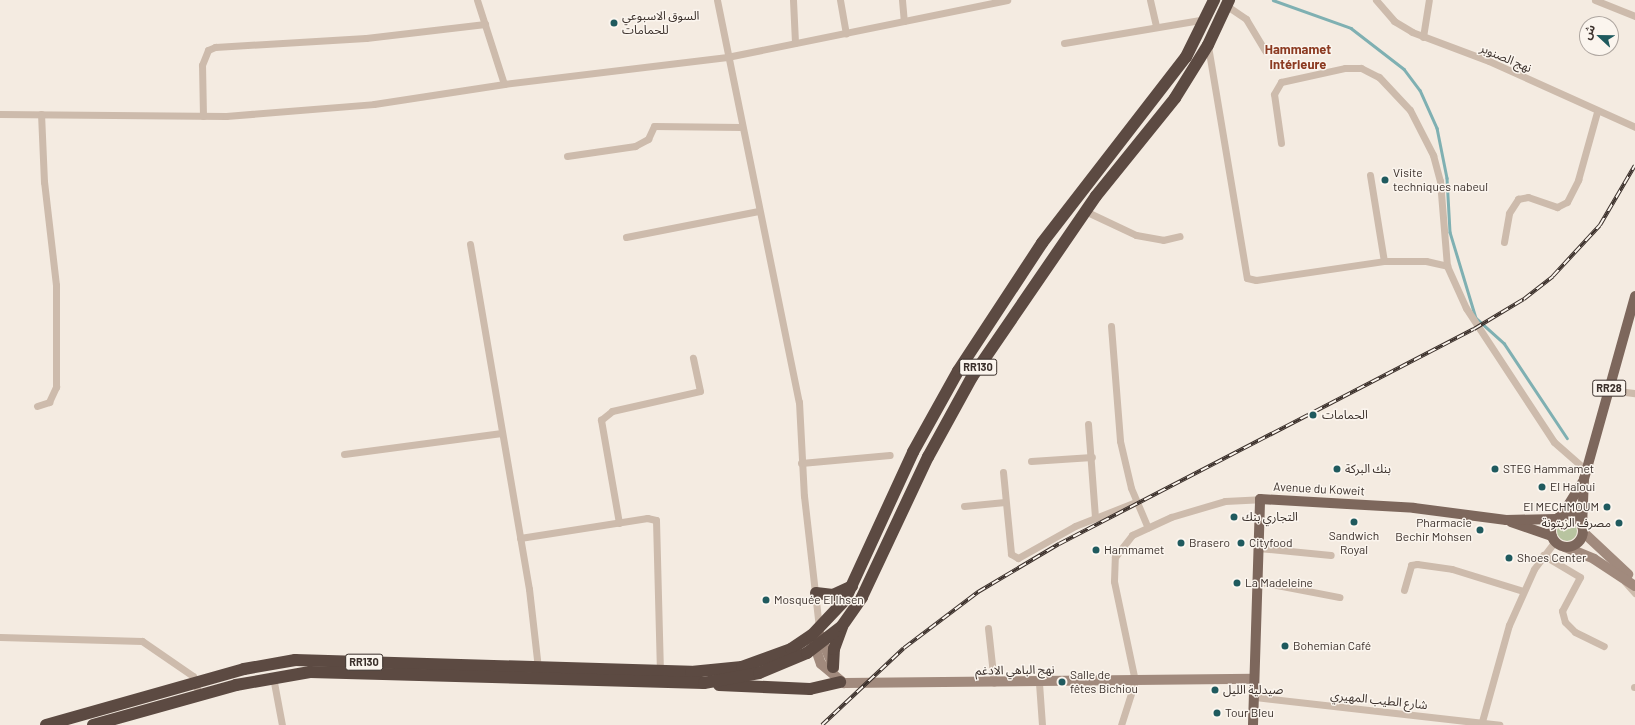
<!DOCTYPE html>
<html>
<head>
<meta charset="utf-8">
<style>
  body { margin:0 }
  #map { position:relative; width:1635px; height:725px; overflow:hidden; background:#f4ebe1; font-family:Barlow,"Noto Sans Arabic",sans-serif }
  div>[style] { position:absolute }
  .green>* { inset:0; background:#b8c4a0 }
  .round { border-radius:50% }
  .stream>* { height:2.5px; margin:-1.25px; padding:0 1.25px; transform-origin:1.25px; border-radius:1.25px; background:#7fb0b2 }
  .street>* { height:7px; margin:-3.5px; padding:0 3.5px; transform-origin:3.5px; border-radius:3.5px; background:#cdbbac }
  .secondary>* { height:10px; margin:-5px; padding:0 5px; transform-origin:5px; border-radius:5px; background:#a18a7d }
  .primary>* { height:10px; margin:-5px; padding:0 5px; transform-origin:5px; border-radius:5px; background:#7d675c }
  .primary>.ring { margin:-5px; padding:0; box-sizing:content-box; background:none; border:10px solid #7d675c; border-radius:50% }
  .highway>* { height:12px; margin:-6px; padding:0 6px; transform-origin:6px; border-radius:6px; background:#5c4a42 }
  .rail>* { height:4px; margin-top:-2px; transform-origin:0; background:repeating-linear-gradient(90deg,#fbf5ee 0 8px,#3b302b 0 16px); box-sizing:border-box; border-block:1px solid #3b302b }
  .dots>* { width:11px; height:11px; translate:-50% -50%; box-sizing:border-box; border:2px solid #fbf5ee; border-radius:50% }
  span { translate:-50% -50%; white-space:nowrap; text-align:center; line-height:1.15; -webkit-text-stroke:3px #fbf5ee; paint-order:stroke }
  .shield-label span { padding:1px 3px; background:#fbf5ee; border:1px solid; border-radius:3px; -webkit-text-stroke-width:0 }
  .shield-label { font-size:11px; color:#3b302b; font-weight:700 }
  .poi-label { font-size:12px; color:#3b302b }
  .left { translate:0 -50%; text-align:left }
  .right { translate:-100% -50%; text-align:right }
  .street-label { font-size:12px; color:#3b302b }
  .neighbourhood-label { font-size:13px; color:#8c3b22; font-weight:700 }
  .north { position:absolute; left:1579px; top:16px; width:40px; height:40px; box-sizing:border-box; background:#fbf5ee; border:1px solid #aea6a0; border-radius:50%; rotate:292deg; font-size:11px; font-weight:700; line-height:16px; text-align:center; color:#3b302b }
  .north::after { content:''; display:block; margin:auto; width:14px; height:18px; background:#1f5a5e; clip-path:polygon(50% 0,100% 100%,50% 72%,0 100%) }
</style>
</head>
<body>
<div id="map">
  <div class="green">
    <i class="round" style="left:1557px;top:521px;width:20px;height:20px"></i>
  </div>
  <div class="stream">
    <i style="left:1273px;top:0;width:83px;rotate:19.7deg"></i>
    <i style="left:1351px;top:28px;width:67px;rotate:37.7deg"></i>
    <i style="left:1404px;top:69px;width:26px;rotate:53deg"></i>
    <i style="left:1420px;top:90px;width:42px;rotate:65.9deg"></i>
    <i style="left:1437px;top:128px;width:51px;rotate:78.7deg"></i>
    <i style="left:1447px;top:178px;width:54px;rotate:86.8deg"></i>
    <i style="left:1450px;top:232px;width:90px;rotate:73.2deg"></i>
    <i style="left:1476px;top:318px;width:38px;rotate:42deg"></i>
    <i style="left:1504px;top:343px;width:114px;rotate:56.4deg"></i>
  </div>
  <div class="street">
    <i style="left:477px;top:0;width:88px;rotate:72.2deg"></i>
    <i style="left:717px;top:0;width:410px;rotate:78.5deg"></i>
    <i style="left:799px;top:402px;width:94px;rotate:87deg"></i>
    <i style="left:804px;top:496px;width:133px;rotate:83.5deg"></i>
    <i style="left:793px;top:0;width:43px;rotate:87.3deg"></i>
    <i style="left:840px;top:0;width:34px;rotate:80deg"></i>
    <i style="left:902px;top:0;width:21px;rotate:85deg"></i>
    <i style="left:1150px;top:0;width:27px;rotate:77deg"></i>
    <i style="left:1376px;top:0;width:28px;rotate:49deg"></i>
    <i style="left:1394px;top:21px;width:21px;rotate:31deg"></i>
    <i style="left:1412px;top:32px;width:82px;rotate:20.6deg"></i>
    <i style="left:1489px;top:61px;width:160px;rotate:24.3deg"></i>
    <i style="left:1595px;top:0;width:43px;rotate:21.8deg"></i>
    <i style="left:1227px;top:6px;width:23px;rotate:34deg"></i>
    <i style="left:1246px;top:19px;width:37px;rotate:59deg"></i>
    <i style="left:1423px;top:37px;width:37px;rotate:-81deg"></i>
    <i style="left:1064px;top:43px;width:144px;rotate:-9.6deg"></i>
    <i style="left:1208px;top:46px;width:235px;rotate:80.5deg"></i>
    <i style="left:1247px;top:278px;width:9px;rotate:13deg"></i>
    <i style="left:1256px;top:280px;width:129px;rotate:-8.4deg"></i>
    <i style="left:1384px;top:261px;width:42px"></i>
    <i style="left:1426px;top:261px;width:22px;rotate:13deg"></i>
    <i style="left:0;top:114px;width:226px;rotate:0.5deg"></i>
    <i style="left:226px;top:116px;width:148px;rotate:-4.6deg"></i>
    <i style="left:374px;top:104px;width:132px;rotate:-8.7deg"></i>
    <i style="left:504px;top:84px;width:225px;rotate:-6.9deg"></i>
    <i style="left:727px;top:57px;width:286px;rotate:-11.5deg"></i>
    <i style="left:203px;top:116px;width:51px;rotate:-91.1deg"></i>
    <i style="left:202px;top:65px;width:16px;rotate:-68deg"></i>
    <i style="left:208px;top:50px;width:8px;rotate:-23deg"></i>
    <i style="left:215px;top:47px;width:151px;rotate:-3.4deg"></i>
    <i style="left:366px;top:38px;width:120px;rotate:-6.7deg"></i>
    <i style="left:1281px;top:143px;width:49px;rotate:-98.1deg"></i>
    <i style="left:1274px;top:94px;width:14px;rotate:-60deg"></i>
    <i style="left:1281px;top:82px;width:66px;rotate:-12.3deg"></i>
    <i style="left:1345px;top:68px;width:16px"></i>
    <i style="left:1361px;top:68px;width:20px;rotate:27deg"></i>
    <i style="left:1379px;top:77px;width:45px;rotate:46.8deg"></i>
    <i style="left:1410px;top:110px;width:51px;rotate:62.9deg"></i>
    <i style="left:1433px;top:155px;width:27px;rotate:75deg"></i>
    <i style="left:1440px;top:181px;width:85px;rotate:85.3deg"></i>
    <i style="left:1447px;top:266px;width:46px;rotate:65.7deg"></i>
    <i style="left:1466px;top:308px;width:160px;rotate:56.7deg"></i>
    <i style="left:1554px;top:442px;width:43px;rotate:41.2deg"></i>
    <i style="left:567px;top:156px;width:69px;rotate:-8.4deg"></i>
    <i style="left:635px;top:146px;width:15px;rotate:-28deg"></i>
    <i style="left:648px;top:139px;width:14px;rotate:-65deg"></i>
    <i style="left:654px;top:126px;width:87px;rotate:0.7deg"></i>
    <i style="left:1370px;top:175px;width:87px;rotate:80.8deg"></i>
    <i style="left:1085px;top:211px;width:56px;rotate:25.2deg"></i>
    <i style="left:1136px;top:235px;width:27px;rotate:10deg"></i>
    <i style="left:1163px;top:240px;width:17px;rotate:-13deg"></i>
    <i style="left:626px;top:237px;width:135px;rotate:-11.1deg"></i>
    <i style="left:1504px;top:242px;width:29px;rotate:-80deg"></i>
    <i style="left:1509px;top:213px;width:17px;rotate:-57deg"></i>
    <i style="left:1518px;top:199px;width:10px;rotate:-11deg"></i>
    <i style="left:1528px;top:197px;width:31px;rotate:19deg"></i>
    <i style="left:1557px;top:207px;width:11px;rotate:-27deg"></i>
    <i style="left:1567px;top:202px;width:25px;rotate:-63deg"></i>
    <i style="left:1578px;top:180px;width:71px;rotate:-74.4deg"></i>
    <i style="left:470px;top:244px;width:350px;rotate:80.3deg"></i>
    <i style="left:529px;top:589px;width:80px;rotate:83.5deg"></i>
    <i style="left:1111px;top:326px;width:115px;rotate:85.5deg"></i>
    <i style="left:1120px;top:441px;width:48px;rotate:76.8deg"></i>
    <i style="left:1131px;top:488px;width:43px;rotate:67deg"></i>
    <i style="left:1609px;top:390px;width:26px;rotate:7deg"></i>
    <i style="left:37px;top:406px;width:13px;rotate:-18deg"></i>
    <i style="left:49px;top:402px;width:17px;rotate:-65deg"></i>
    <i style="left:56px;top:387px;width:102px;rotate:-90deg"></i>
    <i style="left:56px;top:285px;width:104px;rotate:-96.6deg"></i>
    <i style="left:44px;top:182px;width:68px;rotate:-92.5deg"></i>
    <i style="left:1088px;top:424px;width:94px;rotate:85.7deg"></i>
    <i style="left:344px;top:454px;width:159px;rotate:-7.6deg"></i>
    <i style="left:1031px;top:461px;width:61px;rotate:-3.8deg"></i>
    <i style="left:801px;top:463px;width:89px;rotate:-5.1deg"></i>
    <i style="left:1003px;top:472px;width:82px;rotate:84.4deg"></i>
    <i style="left:1011px;top:554px;width:8px;rotate:30deg"></i>
    <i style="left:1018px;top:558px;width:65px;rotate:-29.3deg"></i>
    <i style="left:1075px;top:526px;width:66px;rotate:-21.5deg"></i>
    <i style="left:964px;top:506px;width:41px;rotate:-5.6deg"></i>
    <i style="left:619px;top:523px;width:105px;rotate:-99.9deg"></i>
    <i style="left:601px;top:420px;width:14px;rotate:-39deg"></i>
    <i style="left:612px;top:411px;width:90px;rotate:-12.8deg"></i>
    <i style="left:700px;top:391px;width:34px;rotate:-102deg"></i>
    <i style="left:520px;top:538px;width:129px;rotate:-8.9deg"></i>
    <i style="left:647px;top:518px;width:9px;rotate:13deg"></i>
    <i style="left:656px;top:520px;width:151px;rotate:88.5deg"></i>
    <i style="left:1258px;top:548px;width:73px;rotate:5.5deg"></i>
    <i style="left:1543px;top:555px;width:43px;rotate:30.7deg"></i>
    <i style="left:1580px;top:577px;width:38px;rotate:118deg"></i>
    <i style="left:1562px;top:611px;width:11px;rotate:75deg"></i>
    <i style="left:1565px;top:622px;width:14px;rotate:45deg"></i>
    <i style="left:1575px;top:632px;width:32px;rotate:26deg"></i>
    <i style="left:1256px;top:581px;width:85px;rotate:10.9deg"></i>
    <i style="left:1625px;top:582px;width:15px;rotate:48deg"></i>
    <i style="left:1404px;top:590px;width:26px;rotate:-74deg"></i>
    <i style="left:1411px;top:565px;width:6px;rotate:-9deg"></i>
    <i style="left:1417px;top:564px;width:35px;rotate:8deg"></i>
    <i style="left:1452px;top:569px;width:74px;rotate:17.2deg"></i>
    <i style="left:988px;top:628px;width:55px;rotate:83.8deg"></i>
    <i style="left:0;top:637px;width:142px;rotate:1.6deg"></i>
    <i style="left:142px;top:641px;width:62px;rotate:34.5deg"></i>
    <i style="left:193px;top:676px;width:20px;rotate:72deg"></i>
    <i style="left:273px;top:677px;width:49px;rotate:79.4deg"></i>
    <i style="left:1039px;top:683px;width:42px;rotate:85.9deg"></i>
    <i style="left:1634px;top:687px;width:1px"></i>
    <i style="left:1255px;top:697px;width:246px;rotate:6.5deg"></i>
    <i style="left:1121px;top:725px;width:46px;rotate:-72.3deg"></i>
    <i style="left:1135px;top:681px;width:102px;rotate:-101.9deg"></i>
    <i style="left:1114px;top:581px;width:24px;rotate:-88deg"></i>
    <i style="left:1115px;top:557px;width:28px;rotate:-52deg"></i>
    <i style="left:1132px;top:535px;width:43px;rotate:-24.8deg"></i>
    <i style="left:1171px;top:517px;width:56px;rotate:-16.5deg"></i>
    <i style="left:1225px;top:501px;width:35px;rotate:-3deg"></i>
    <i style="left:1481px;top:725px;width:104px;rotate:-74.4deg"></i>
    <i style="left:1509px;top:625px;width:61px;rotate:-65.9deg"></i>
    <i style="left:1534px;top:569px;width:35px;rotate:-53deg"></i>
  </div>
  <div class="secondary">
    <i style="left:1583px;top:532px;width:62px;rotate:43deg"></i>
    <i style="left:1565px;top:547px;width:31px;rotate:22deg"></i>
    <i style="left:1594px;top:559px;width:49px;rotate:33.4deg"></i>
    <i style="left:820px;top:635px;width:36px;rotate:67deg"></i>
    <i style="left:813px;top:641px;width:24px;rotate:71deg"></i>
    <i style="left:821px;top:664px;width:30px;rotate:40deg"></i>
    <i style="left:844px;top:683px;width:410px;rotate:-0.6deg"></i>
  </div>
  <div class="primary">
    <i style="left:1562px;top:515px;width:40px;rotate:-58deg"></i>
    <i class="ring" style="left:1551px;top:515px;width:22px;height:22px"></i>
    <i style="left:1511px;top:522px;width:43px;rotate:18.9deg"></i>
    <i style="left:1582px;top:526px;width:47px;rotate:-87.6deg"></i>
    <i style="left:1584px;top:479px;width:190px;rotate:-74.4deg"></i>
    <i style="left:1253px;top:725px;width:226px;rotate:-88.2deg"></i>
    <i style="left:1260px;top:499px;width:154px;rotate:3.3deg"></i>
    <i style="left:1414px;top:508px;width:93px;rotate:7.4deg"></i>
    <i style="left:1506px;top:520px;width:50px;rotate:-1.1deg"></i>
  </div>
  <div class="highway">
    <i style="left:816px;top:593px;width:17px;rotate:7deg"></i>
    <i style="left:833px;top:595px;width:21px;rotate:-25deg"></i>
    <i style="left:833px;top:667px;width:18px;rotate:-87deg"></i>
    <i style="left:834px;top:649px;width:23px;rotate:-70deg"></i>
    <i style="left:719px;top:685px;width:91px;rotate:2.5deg"></i>
    <i style="left:810px;top:689px;width:31px;rotate:-13deg"></i>
    <i style="left:46px;top:725px;width:206px;rotate:-15.8deg"></i>
    <i style="left:244px;top:669px;width:52px;rotate:-10deg"></i>
    <i style="left:295px;top:660px;width:396px;rotate:1.7deg"></i>
    <i style="left:691px;top:672px;width:51px;rotate:-5.6deg"></i>
    <i style="left:742px;top:667px;width:52px;rotate:-20.2deg"></i>
    <i style="left:791px;top:649px;width:25px;rotate:-34deg"></i>
    <i style="left:812px;top:635px;width:48px;rotate:-46.7deg"></i>
    <i style="left:845px;top:600px;width:163px;rotate:-65.3deg"></i>
    <i style="left:913px;top:452px;width:93px;rotate:-60.9deg"></i>
    <i style="left:958px;top:371px;width:153px;rotate:-56.7deg"></i>
    <i style="left:1042px;top:243px;width:235px;rotate:-52.3deg"></i>
    <i style="left:1186px;top:57px;width:64px;rotate:-63.8deg"></i>
    <i style="left:93px;top:725px;width:148px;rotate:-15.6deg"></i>
    <i style="left:236px;top:685px;width:75px;rotate:-10deg"></i>
    <i style="left:310px;top:672px;width:394px;rotate:1.6deg"></i>
    <i style="left:704px;top:683px;width:56px;rotate:-10.3deg"></i>
    <i style="left:759px;top:673px;width:52px;rotate:-22.6deg"></i>
    <i style="left:807px;top:653px;width:44px;rotate:-37.6deg"></i>
    <i style="left:842px;top:626px;width:35px;rotate:-55deg"></i>
    <i style="left:862px;top:597px;width:155px;rotate:-64.8deg"></i>
    <i style="left:928px;top:457px;width:91px;rotate:-61.2deg"></i>
    <i style="left:972px;top:377px;width:219px;rotate:-55.6deg"></i>
    <i style="left:1096px;top:196px;width:126px;rotate:-51.1deg"></i>
    <i style="left:1175px;top:98px;width:62px;rotate:-58.1deg"></i>
    <i style="left:1208px;top:45px;width:50px;rotate:-65deg"></i>
  </div>
  <div class="rail">
    <i style="left:822px;top:725px;width:112px;rotate:-43.2deg"></i>
    <i style="left:904px;top:648px;width:93px;rotate:-37.1deg"></i>
    <i style="left:978px;top:592px;width:94px;rotate:-30.7deg"></i>
    <i style="left:1059px;top:544px;width:467px;rotate:-27.4deg"></i>
    <i style="left:1474px;top:329px;width:58px;rotate:-31deg"></i>
    <i style="left:1524px;top:299px;width:37px;rotate:-38deg"></i>
    <i style="left:1553px;top:276px;width:69px;rotate:-47.3deg"></i>
    <i style="left:1600px;top:225px;width:69px;rotate:-59.7deg"></i>
  </div>
  <div class="dots">
    <i style="left:614px;top:23px;background:#1f5a5e"></i>
    <i style="left:1385px;top:180px;background:#1f5a5e"></i>
    <i style="left:1313px;top:415px;background:#1f5a5e"></i>
    <i style="left:1337px;top:469px;background:#1f5a5e"></i>
    <i style="left:1495px;top:469px;background:#1f5a5e"></i>
    <i style="left:1542px;top:487px;background:#1f5a5e"></i>
    <i style="left:1607px;top:507px;background:#1f5a5e"></i>
    <i style="left:1234px;top:517px;background:#1f5a5e"></i>
    <i style="left:1354px;top:522px;background:#1f5a5e"></i>
    <i style="left:1619px;top:523px;background:#1f5a5e"></i>
    <i style="left:1480px;top:530px;background:#1f5a5e"></i>
    <i style="left:1181px;top:543px;background:#1f5a5e"></i>
    <i style="left:1241px;top:543px;background:#1f5a5e"></i>
    <i style="left:1096px;top:550px;background:#1f5a5e"></i>
    <i style="left:1509px;top:558px;background:#1f5a5e"></i>
    <i style="left:1237px;top:583px;background:#1f5a5e"></i>
    <i style="left:766px;top:600px;background:#1f5a5e"></i>
    <i style="left:1285px;top:646px;background:#1f5a5e"></i>
    <i style="left:1062px;top:682px;background:#1f5a5e"></i>
    <i style="left:1215px;top:690px;background:#1f5a5e"></i>
    <i style="left:1217px;top:713px;background:#1f5a5e"></i>
  </div>
  <div class="shield-label">
    <span style="left:978px;top:367px">RR130</span>
    <span style="left:1609px;top:388px">RR28</span>
    <span style="left:364px;top:662px">RR130</span>
  </div>
  <div class="poi-label">
    <span class="left" style="left:622px;top:23px">السوق الاسبوعي<br>للحمامات</span>
    <span class="left" style="left:1393px;top:180px">Visite<br>techniques nabeul</span>
    <span class="left" style="left:1322px;top:415px">الحمامات</span>
    <span class="left" style="left:1345px;top:469px">بنك البركة</span>
    <span class="left" style="left:1503px;top:469px">STEG Hammamet</span>
    <span class="left" style="left:1550px;top:487px">El Haloui</span>
    <span class="right" style="left:1599px;top:507px">El MECHMOUM</span>
    <span class="left" style="left:1242px;top:517px">التجاري بنك</span>
    <span class="right" style="left:1472px;top:530px">Pharmacie<br>Bechir Mohsen</span>
    <span class="right" style="left:1611px;top:523px">مصرف الزيتونة</span>
    <span style="left:1354px;top:543px">Sandwich<br>Royal</span>
    <span class="left" style="left:1189px;top:543px">Brasero</span>
    <span class="left" style="left:1249px;top:543px">Cityfood</span>
    <span class="left" style="left:1104px;top:550px">Hammamet</span>
    <span class="left" style="left:1517px;top:558px">Shoes Center</span>
    <span class="left" style="left:1245px;top:583px">La Madeleine</span>
    <span class="left" style="left:774px;top:600px">Mosquée El Ihsen</span>
    <span class="left" style="left:1293px;top:646px">Bohemian Café</span>
    <span class="left" style="left:1070px;top:682px">Salle de<br>fêtes Bichiou</span>
    <span class="left" style="left:1223px;top:690px">صيدلية الليل</span>
    <span class="left" style="left:1225px;top:713px">Tour Bleu</span>
  </div>
  <div class="street-label">
    <span style="left:1506px;top:58px;rotate:23deg">نهج الصنوبر</span>
    <span style="left:1319px;top:489px;rotate:3deg">Avenue du Koweit</span>
    <span style="left:1015px;top:670px;rotate:-1deg">نهج الباهي الادغم</span>
    <span style="left:1379px;top:700px;rotate:6deg">شارع الطيب المهيري</span>
  </div>
  <div class="neighbourhood-label">
    <span style="left:1298px;top:57px">Hammamet<br>Intérieure</span>
  </div>
  <div class="north">ش</div>
</div>
</body>
</html>
